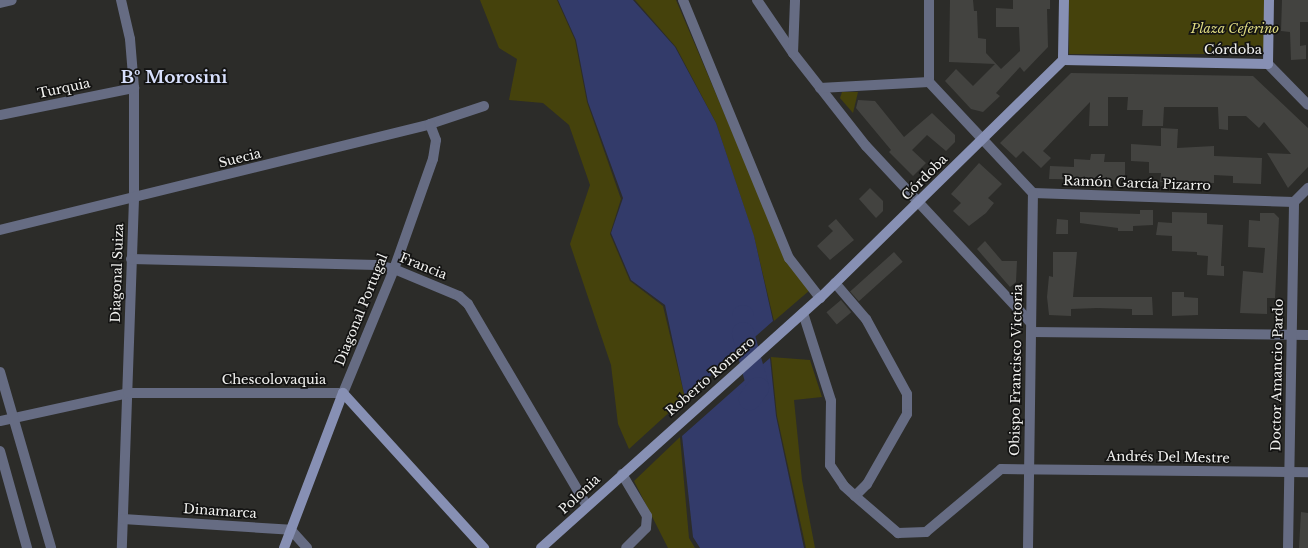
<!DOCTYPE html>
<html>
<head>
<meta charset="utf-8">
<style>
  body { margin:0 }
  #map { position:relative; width:1308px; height:548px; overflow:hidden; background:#2c2c29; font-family:"Libre Baskerville",serif }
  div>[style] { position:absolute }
  .green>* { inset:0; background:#45420c; transform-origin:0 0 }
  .water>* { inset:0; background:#333b6a }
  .river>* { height:22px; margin:-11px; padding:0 11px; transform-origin:11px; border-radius:11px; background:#333b6a }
  .building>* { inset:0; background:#434340; transform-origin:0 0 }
  .minor>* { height:10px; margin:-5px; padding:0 5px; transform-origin:5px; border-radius:5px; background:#666c83 }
  .tertiary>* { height:10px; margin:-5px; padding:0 5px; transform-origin:5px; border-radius:5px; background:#666c83 }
  .secondary>* { height:10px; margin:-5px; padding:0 5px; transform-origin:5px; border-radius:5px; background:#8790b4 }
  span { translate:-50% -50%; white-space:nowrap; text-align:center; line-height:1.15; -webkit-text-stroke:3.5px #141413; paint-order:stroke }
  .park-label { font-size:13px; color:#deda81; font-style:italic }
  .street-label { font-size:13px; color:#f2f2f0 }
  .district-label { font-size:17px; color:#d8e0fd; font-weight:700 }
</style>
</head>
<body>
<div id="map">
  <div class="green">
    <i style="clip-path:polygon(480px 0,557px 0,575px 40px,587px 102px,621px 199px,610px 234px,630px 281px,663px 306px,685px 398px,629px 449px,618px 424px,611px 365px,570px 244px,590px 185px,569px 125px,543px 103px,509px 100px,517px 59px,499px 48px)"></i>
    <i style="clip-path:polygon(635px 0,676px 0,787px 261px,810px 290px,774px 321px,754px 237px,716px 123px,676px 47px)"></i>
    <i style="left:1069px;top:0;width:196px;height:54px"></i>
    <i style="clip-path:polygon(842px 92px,858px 92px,853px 113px,840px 98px)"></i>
    <i style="clip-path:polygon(771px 357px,810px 360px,822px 397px,794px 400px,802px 480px,815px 548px,806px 548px,777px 416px)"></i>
    <i style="clip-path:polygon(680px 437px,689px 538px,695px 548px,668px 548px,634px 481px)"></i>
  </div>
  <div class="water">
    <i style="clip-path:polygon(558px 0,633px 0,675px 47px,716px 123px,754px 236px,773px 321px,685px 398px,665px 305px,631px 280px,611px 233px,623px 198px,588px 102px,576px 40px)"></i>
    <i style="clip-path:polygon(770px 358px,776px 416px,804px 548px,700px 548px,693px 537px,682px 436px)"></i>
  </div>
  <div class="river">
    <i style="left:743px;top:316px;width:17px;rotate:90deg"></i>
    <i style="left:743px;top:333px;width:57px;rotate:74.7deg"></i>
    <i style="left:758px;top:388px;width:14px;rotate:126deg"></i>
  </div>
  <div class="building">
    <i style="clip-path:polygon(950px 0,973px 0,974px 11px,977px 11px,978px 38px,986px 39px,986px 53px,1001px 69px,1020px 51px,1019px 27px,996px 27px,996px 8px,1013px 9px,1013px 0,1050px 0,1050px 9px,1047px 9px,1048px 47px,1024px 72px,1020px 67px,996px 93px,1000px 96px,983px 112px,971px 109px,945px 81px,956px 69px,973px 86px,995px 64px,949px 62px)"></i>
    <i style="clip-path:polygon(1282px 0,1308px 0,1308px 22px,1300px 22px,1300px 46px,1306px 45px,1306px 59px,1291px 60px,1290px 32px,1281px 31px)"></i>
    <i style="clip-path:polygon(1071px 73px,1253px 76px,1308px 128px,1308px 167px,1288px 188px,1267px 153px,1291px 154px,1264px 122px,1259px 128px,1246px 116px,1228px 116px,1228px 130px,1219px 129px,1218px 107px,1164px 107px,1163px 126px,1142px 126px,1143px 110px,1127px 110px,1128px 97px,1108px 97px,1108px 126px,1089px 126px,1090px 102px,1043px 151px,1051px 158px,1041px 168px,1023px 151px,1016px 158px,1000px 143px)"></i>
    <i style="clip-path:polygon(858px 100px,875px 101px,904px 137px,932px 113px,955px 135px,955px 142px,946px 151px,927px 135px,912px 150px,926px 163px,913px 176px,889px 152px,891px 150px,856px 108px)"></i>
    <i style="clip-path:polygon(1161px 128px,1178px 129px,1177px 148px,1214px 146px,1214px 156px,1262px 158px,1261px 184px,1233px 183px,1233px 176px,1214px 175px,1214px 183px,1160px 182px,1161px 173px,1149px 173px,1149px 162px,1131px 161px,1131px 144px,1161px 146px)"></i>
    <i style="clip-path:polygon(1091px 154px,1105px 154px,1104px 162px,1125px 162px,1125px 180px,1049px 179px,1050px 166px,1074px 167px,1074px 159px,1090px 160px)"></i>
    <i style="clip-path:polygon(979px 163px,1002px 184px,988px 198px,994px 203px,986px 213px,969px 226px,953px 211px,961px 203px,951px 194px)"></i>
    <i style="clip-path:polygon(870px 188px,883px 201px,883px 211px,876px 218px,859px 199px)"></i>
    <i style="clip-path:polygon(1140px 210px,1153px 210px,1153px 225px,1133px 226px,1133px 231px,1118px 231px,1118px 228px,1080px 223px,1080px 212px,1140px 214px)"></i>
    <i style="clip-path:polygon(1172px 212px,1207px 213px,1207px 224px,1223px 225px,1221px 266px,1224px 266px,1224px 276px,1207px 275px,1208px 256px,1197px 255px,1197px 252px,1172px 251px,1172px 236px,1156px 235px,1158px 222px,1172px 223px)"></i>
    <i style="clip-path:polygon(1260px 213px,1274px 213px,1279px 218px,1275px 298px,1267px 298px,1267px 314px,1240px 313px,1243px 271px,1263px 273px,1265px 248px,1248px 247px,1249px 220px,1260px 221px)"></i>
    <i style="clip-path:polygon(836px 219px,854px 240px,830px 260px,817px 246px,833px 231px,828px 226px)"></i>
    <i style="clip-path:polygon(1057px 219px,1068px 220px,1068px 234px,1056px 234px)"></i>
    <i style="clip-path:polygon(985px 241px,1002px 261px,1017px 261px,1016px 282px,1010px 287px,977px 249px)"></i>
    <i style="left:894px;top:252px;width:13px;height:59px;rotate:48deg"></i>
    <i style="clip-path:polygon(1053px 252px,1077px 252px,1073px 297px,1152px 297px,1153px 315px,1132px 315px,1132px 309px,1097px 308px,1071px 309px,1071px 316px,1049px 315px,1047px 297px,1049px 276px,1053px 277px)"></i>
    <i style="clip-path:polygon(1172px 292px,1184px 292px,1184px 297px,1198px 298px,1198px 315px,1172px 316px)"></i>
    <i style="left:841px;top:300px;width:16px;height:19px;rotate:50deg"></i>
    <i style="clip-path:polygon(1301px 512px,1308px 513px,1308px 548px,1299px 548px)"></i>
  </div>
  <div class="minor">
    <i style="left:121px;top:0;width:40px;rotate:77deg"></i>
    <i style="left:130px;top:39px;width:49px;rotate:85.3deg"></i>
    <i style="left:134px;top:88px;width:111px;rotate:90deg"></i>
    <i style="left:134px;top:199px;width:349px;rotate:92deg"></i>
    <i style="left:683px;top:0;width:279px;rotate:67.7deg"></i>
    <i style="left:789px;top:258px;width:51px;rotate:52.2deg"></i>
    <i style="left:757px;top:0;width:64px;rotate:55.8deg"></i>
    <i style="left:793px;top:53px;width:118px;rotate:51.9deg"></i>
    <i style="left:866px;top:146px;width:242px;rotate:47deg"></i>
    <i style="left:929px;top:0;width:82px;rotate:90deg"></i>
    <i style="left:929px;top:82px;width:152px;rotate:46.9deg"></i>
    <i style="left:1033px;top:193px;width:261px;rotate:2deg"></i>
    <i style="left:1294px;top:202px;width:20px;rotate:-45deg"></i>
    <i style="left:0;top:3px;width:12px;rotate:-14deg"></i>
    <i style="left:793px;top:53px;width:53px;rotate:-87.8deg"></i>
    <i style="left:820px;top:88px;width:109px;rotate:-3.2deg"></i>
    <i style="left:0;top:115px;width:137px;rotate:-11.4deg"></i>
    <i style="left:0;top:230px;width:443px;rotate:-13.8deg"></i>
    <i style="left:430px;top:124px;width:57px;rotate:-18.4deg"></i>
    <i style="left:131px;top:259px;width:246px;rotate:1.4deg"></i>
    <i style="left:377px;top:265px;width:17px;rotate:13deg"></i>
    <i style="left:394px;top:269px;width:70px;rotate:22.6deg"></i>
    <i style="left:459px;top:296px;width:12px;rotate:42deg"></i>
    <i style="left:468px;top:304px;width:234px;rotate:59.5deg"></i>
    <i style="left:835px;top:283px;width:48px;rotate:49.3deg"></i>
    <i style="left:866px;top:319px;width:85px;rotate:61.3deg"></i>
    <i style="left:907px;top:394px;width:20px;rotate:90deg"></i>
    <i style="left:907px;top:414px;width:81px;rotate:119.7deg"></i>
    <i style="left:867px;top:484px;width:17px;rotate:135deg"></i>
    <i style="left:855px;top:496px;width:57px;rotate:40.7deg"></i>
    <i style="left:898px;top:533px;width:28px;rotate:-2deg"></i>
    <i style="left:926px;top:532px;width:98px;rotate:-40deg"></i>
    <i style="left:1001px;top:469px;width:307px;rotate:0.6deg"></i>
    <i style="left:803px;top:313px;width:92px;rotate:72.3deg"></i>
    <i style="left:831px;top:401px;width:64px;rotate:90.9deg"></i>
    <i style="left:830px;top:465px;width:25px;rotate:56deg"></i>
    <i style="left:844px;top:486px;width:15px;rotate:42deg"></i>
    <i style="left:1031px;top:332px;width:277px;rotate:0.6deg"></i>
    <i style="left:0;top:421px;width:131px;rotate:-12.3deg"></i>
    <i style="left:128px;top:393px;width:215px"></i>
    <i style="left:343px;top:393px;width:134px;rotate:-67.6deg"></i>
    <i style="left:394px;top:269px;width:117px;rotate:-70.5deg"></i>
    <i style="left:433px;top:159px;width:19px;rotate:-81deg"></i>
    <i style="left:436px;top:140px;width:17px;rotate:-111deg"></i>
    <i style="left:622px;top:474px;width:49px;rotate:59.2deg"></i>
    <i style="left:647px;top:516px;width:12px;rotate:95deg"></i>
    <i style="left:646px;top:528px;width:28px;rotate:135deg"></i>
    <i style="left:123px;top:519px;width:168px;rotate:3.7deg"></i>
    <i style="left:291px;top:530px;width:24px;rotate:48deg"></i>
    <i style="left:1028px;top:548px;width:355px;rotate:-89.2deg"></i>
    <i style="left:1288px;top:548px;width:346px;rotate:-89deg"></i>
  </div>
  <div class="tertiary">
    <i style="left:1268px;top:64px;width:57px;rotate:45.7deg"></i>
    <i style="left:0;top:372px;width:183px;rotate:73.8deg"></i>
    <i style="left:0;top:451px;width:101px;rotate:74.4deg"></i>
  </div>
  <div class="secondary">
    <i style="left:1064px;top:0;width:60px;rotate:91deg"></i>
    <i style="left:1063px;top:60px;width:205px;rotate:1.1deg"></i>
    <i style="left:1268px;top:64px;width:64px;rotate:-89.1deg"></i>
    <i style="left:284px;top:548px;width:166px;rotate:-69.2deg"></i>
    <i style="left:343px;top:393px;width:210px;rotate:47.7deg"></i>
    <i style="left:541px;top:548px;width:375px;rotate:-41.9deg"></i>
    <i style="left:820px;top:298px;width:340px;rotate:-44.4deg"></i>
  </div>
  <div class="park-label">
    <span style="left:1235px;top:29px">Plaza Ceferino</span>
  </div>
  <div class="street-label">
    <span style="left:1233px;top:50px">Córdoba</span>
    <span style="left:64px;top:89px;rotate:-12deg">Turquia</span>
    <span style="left:240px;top:159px;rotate:-14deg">Suecia</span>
    <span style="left:925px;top:178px;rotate:-45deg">Córdoba</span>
    <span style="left:1137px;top:184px;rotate:2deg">Ramón García Pizarro</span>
    <span style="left:423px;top:267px;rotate:22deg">Francia</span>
    <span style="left:118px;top:273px;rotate:-88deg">Diagonal Suiza</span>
    <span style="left:362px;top:310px;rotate:-68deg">Diagonal Portugal</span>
    <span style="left:1017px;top:370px;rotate:-89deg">Obispo Francisco Victoria</span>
    <span style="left:1278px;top:375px;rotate:-89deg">Doctor Amancio Pardo</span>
    <span style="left:711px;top:377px;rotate:-41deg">Roberto Romero</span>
    <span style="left:274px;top:380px">Chescolovaquia</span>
    <span style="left:1168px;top:458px;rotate:1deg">Andrés Del Mestre</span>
    <span style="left:580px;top:495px;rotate:-43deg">Polonia</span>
    <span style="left:220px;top:512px;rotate:4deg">Dinamarca</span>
  </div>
  <div class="district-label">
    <span style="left:174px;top:78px">Bº Morosini</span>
  </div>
</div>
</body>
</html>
